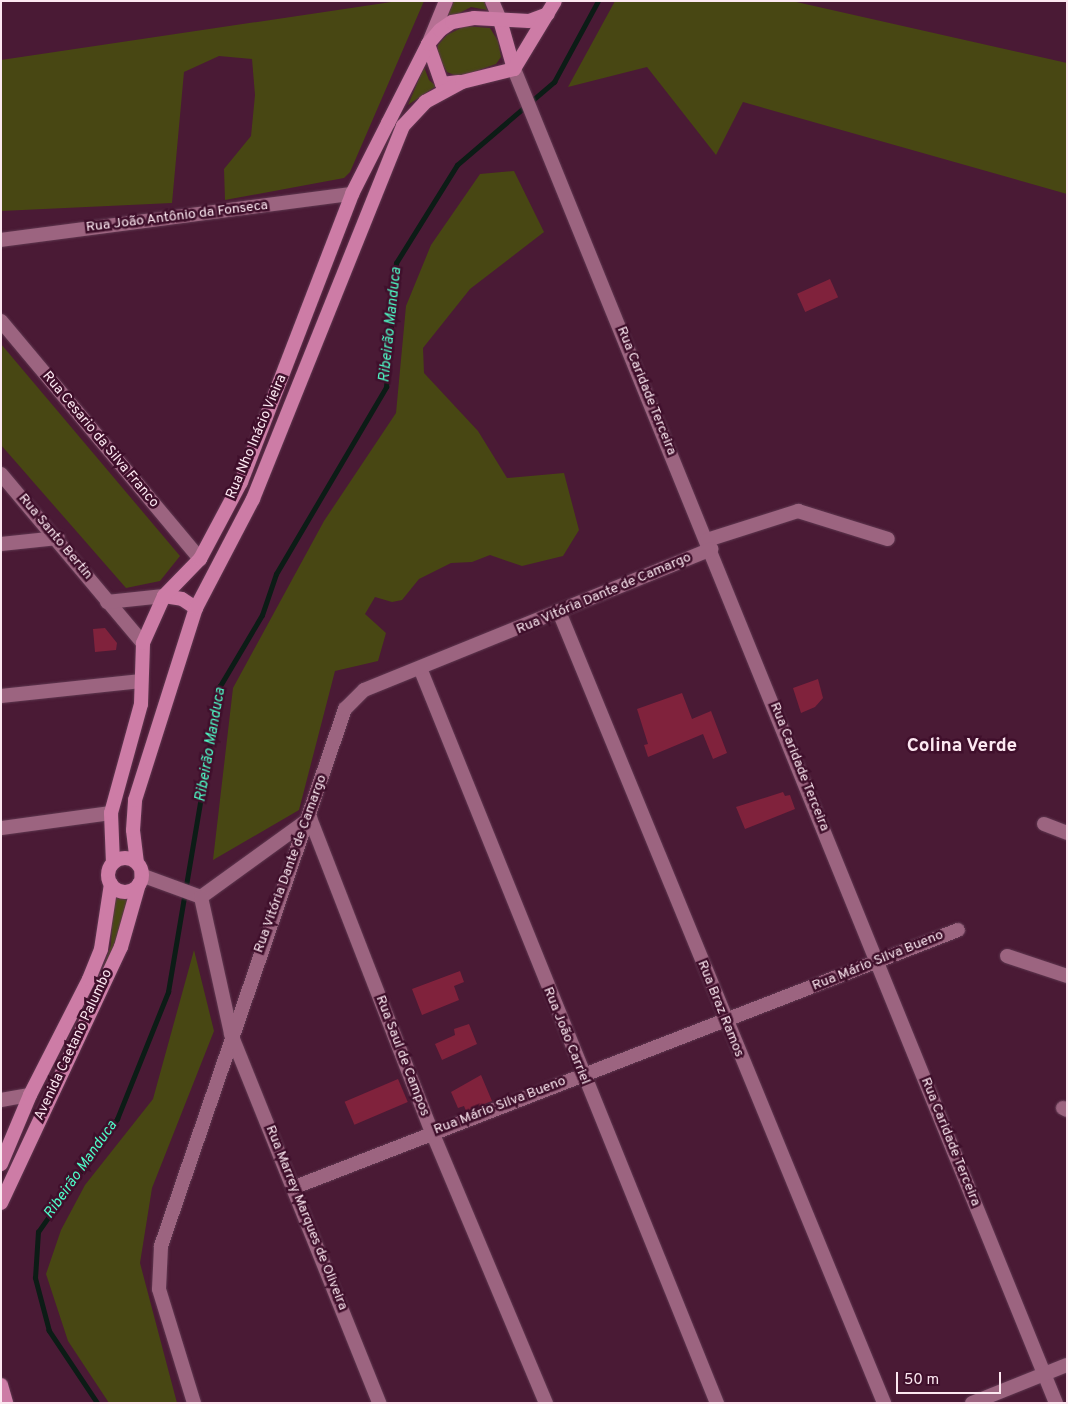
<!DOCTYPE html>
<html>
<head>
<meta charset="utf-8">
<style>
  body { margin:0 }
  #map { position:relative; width:1068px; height:1404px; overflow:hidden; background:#4a1a35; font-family:Overpass,sans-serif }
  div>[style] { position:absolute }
  .green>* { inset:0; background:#484713 }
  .stream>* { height:4.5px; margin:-2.25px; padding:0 2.25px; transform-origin:2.25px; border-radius:2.25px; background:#0c1c16 }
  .building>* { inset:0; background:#80223c; transform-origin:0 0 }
  .roads { filter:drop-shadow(0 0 1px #5f3850) drop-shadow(0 0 1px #5f3850) }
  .minor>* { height:14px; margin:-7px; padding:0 7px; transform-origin:7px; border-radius:7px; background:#9c6480 }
  .secondary>* { height:14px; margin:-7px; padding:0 7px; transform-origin:7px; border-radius:7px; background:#b57093 }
  .primary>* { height:14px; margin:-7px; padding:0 7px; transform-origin:7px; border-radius:7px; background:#cd7ca6 }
  .primary>.ring { margin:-7px; padding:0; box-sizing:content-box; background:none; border:14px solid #cd7ca6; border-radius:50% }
  span { translate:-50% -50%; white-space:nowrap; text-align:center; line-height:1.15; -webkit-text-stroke:5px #3f0f2b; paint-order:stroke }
  .street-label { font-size:14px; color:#fce8f1 }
  .water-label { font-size:15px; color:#4efcc7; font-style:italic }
  .district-label { font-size:19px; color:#fce8f1; font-weight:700 }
  .frame { position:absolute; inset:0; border:2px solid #fce8f1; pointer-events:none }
  .scale { position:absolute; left:896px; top:1372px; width:105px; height:22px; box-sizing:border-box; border:2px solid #fce8f1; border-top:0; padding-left:6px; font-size:15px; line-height:18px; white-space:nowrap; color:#fce8f1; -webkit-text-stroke:4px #3f0f2b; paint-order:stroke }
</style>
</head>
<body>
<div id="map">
  <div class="green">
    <i style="clip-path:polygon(398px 1px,424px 1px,350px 172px,344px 178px,225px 200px,224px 169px,251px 136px,255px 95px,252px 59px,219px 56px,184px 72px,172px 203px,1px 211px,1px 60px)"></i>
    <i style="clip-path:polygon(454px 1px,484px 1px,487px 10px,471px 7px,446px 20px)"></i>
    <i style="clip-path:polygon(615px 1px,792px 1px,1067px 63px,1067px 194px,743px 102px,716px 155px,647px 67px,568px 87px)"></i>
    <i style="clip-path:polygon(465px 26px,490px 28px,498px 41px,501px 57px,496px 64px,459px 77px,447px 72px,437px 55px,438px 45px,447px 35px)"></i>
    <i style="clip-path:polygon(424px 67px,429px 80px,436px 86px,408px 105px)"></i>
    <i style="clip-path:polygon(514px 171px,544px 232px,470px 289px,423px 348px,424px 373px,478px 431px,507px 478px,564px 473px,579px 530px,563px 556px,522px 566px,490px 555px,472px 562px,451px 563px,419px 579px,402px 600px,392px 602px,375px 597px,365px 614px,386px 633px,378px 661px,335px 671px,299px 810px,213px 860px,233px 688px,324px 521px,396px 413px,406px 306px,431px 245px,480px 174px)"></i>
    <i style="clip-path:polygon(1px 344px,180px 556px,160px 581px,126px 588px,1px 445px)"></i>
    <i style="clip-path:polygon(113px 897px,129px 900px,117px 940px,101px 974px,111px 945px)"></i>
    <i style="clip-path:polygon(194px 950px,214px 1031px,152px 1188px,140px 1263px,177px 1403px,109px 1403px,68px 1341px,46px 1274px,61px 1230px,85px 1185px,153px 1099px)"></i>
  </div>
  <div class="stream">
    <i style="left:97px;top:1403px;width:87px;rotate:-123.7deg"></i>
    <i style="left:49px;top:1331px;width:55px;rotate:-104.8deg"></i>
    <i style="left:35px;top:1278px;width:46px;rotate:-86.3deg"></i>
    <i style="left:38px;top:1232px;width:138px;rotate:-55deg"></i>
    <i style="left:117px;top:1119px;width:137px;rotate:-68.1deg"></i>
    <i style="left:168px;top:992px;width:310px;rotate:-80.4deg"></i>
    <i style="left:220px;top:686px;width:82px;rotate:-59.4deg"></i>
    <i style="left:262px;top:615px;width:43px;rotate:-71.1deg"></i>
    <i style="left:276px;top:574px;width:217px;rotate:-59.5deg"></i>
    <i style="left:386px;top:387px;width:124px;rotate:-85.4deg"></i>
    <i style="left:396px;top:263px;width:115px;rotate:-58.1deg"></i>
    <i style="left:457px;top:165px;width:128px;rotate:-40.6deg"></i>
    <i style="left:554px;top:82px;width:92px;rotate:-61.5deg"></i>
  </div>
  <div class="building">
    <i style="left:830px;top:279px;width:20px;height:36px;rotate:66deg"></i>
    <i style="clip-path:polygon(105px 628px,117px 643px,116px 650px,95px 652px,93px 629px)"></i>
    <i style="clip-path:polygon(818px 679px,823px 698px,815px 707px,801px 713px,793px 688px)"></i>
    <i style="clip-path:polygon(682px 693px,692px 719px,711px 711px,727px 753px,713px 759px,703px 734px,648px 757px,644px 745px,648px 744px,637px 709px)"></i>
    <i style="clip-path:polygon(783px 792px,785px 796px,790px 795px,795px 809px,745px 829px,736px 807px)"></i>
    <i style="clip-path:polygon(460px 971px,464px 982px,454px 986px,459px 1000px,422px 1015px,412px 989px)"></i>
    <i style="clip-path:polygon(469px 1024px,477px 1044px,442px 1060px,435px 1044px,455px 1035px,454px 1029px)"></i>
    <i style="clip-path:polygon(481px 1075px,492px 1101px,466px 1111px,464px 1106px,458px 1108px,451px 1092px)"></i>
    <i style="left:398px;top:1079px;width:25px;height:58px;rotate:67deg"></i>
  </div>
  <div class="roads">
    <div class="minor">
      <i style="left:514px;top:69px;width:1440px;rotate:67.89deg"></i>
      <i style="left:1px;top:240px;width:354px;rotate:-7.5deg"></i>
      <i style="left:1px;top:321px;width:310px;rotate:50.1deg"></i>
      <i style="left:1px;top:474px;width:221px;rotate:50deg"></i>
      <i style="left:707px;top:540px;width:96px;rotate:-17.7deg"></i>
      <i style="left:798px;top:511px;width:94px;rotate:17.3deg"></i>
      <i style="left:1px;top:544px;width:57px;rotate:-6deg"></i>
      <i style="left:107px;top:602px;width:57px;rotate:-6deg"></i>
      <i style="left:560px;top:614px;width:853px;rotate:67.67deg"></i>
      <i style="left:420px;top:668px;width:793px;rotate:68deg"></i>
      <i style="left:1px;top:696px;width:141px;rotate:-6.1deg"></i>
      <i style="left:1044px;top:824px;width:25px;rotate:21deg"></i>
      <i style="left:1px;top:828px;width:111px;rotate:-7.8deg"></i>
      <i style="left:141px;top:875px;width:64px;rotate:20.1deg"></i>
      <i style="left:201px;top:897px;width:135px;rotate:-35.9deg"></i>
      <i style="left:310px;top:818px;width:337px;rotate:68.8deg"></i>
      <i style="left:432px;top:1132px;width:294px;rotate:67.2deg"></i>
      <i style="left:201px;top:897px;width:140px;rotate:77.6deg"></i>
      <i style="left:231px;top:1034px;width:398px;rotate:68.1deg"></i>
      <i style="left:1007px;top:956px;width:63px;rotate:18.4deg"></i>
      <i style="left:1px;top:1100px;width:29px;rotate:-10deg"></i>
      <i style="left:1063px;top:1108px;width:4px;rotate:27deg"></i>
      <i style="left:295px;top:1187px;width:711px;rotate:-21.19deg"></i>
      <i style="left:194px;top:1403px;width:119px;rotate:-107.1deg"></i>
      <i style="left:159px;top:1289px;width:43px;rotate:-87.3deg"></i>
      <i style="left:161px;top:1246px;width:568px;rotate:-71.09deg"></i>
      <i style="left:345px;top:709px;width:27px;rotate:-45deg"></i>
      <i style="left:364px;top:690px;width:375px;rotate:-22.1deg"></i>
      <i style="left:972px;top:1403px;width:102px;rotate:-21.8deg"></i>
    </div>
    <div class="secondary">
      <i style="left:492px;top:1px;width:21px;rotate:67deg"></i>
      <i style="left:430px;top:40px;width:42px;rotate:-67.7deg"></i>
    </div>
    <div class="primary">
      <i style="left:500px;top:20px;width:51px;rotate:74.1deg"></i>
      <i style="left:428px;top:44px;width:42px;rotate:70.7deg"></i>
      <i style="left:442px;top:84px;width:17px;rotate:-7deg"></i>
      <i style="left:164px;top:596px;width:18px;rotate:9deg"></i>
      <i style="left:182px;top:599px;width:17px;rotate:33deg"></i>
      <i class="ring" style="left:108px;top:858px;width:20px;height:20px"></i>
      <i style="left:113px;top:863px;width:50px;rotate:-92.3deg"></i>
      <i style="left:111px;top:813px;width:113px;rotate:-74.6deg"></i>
      <i style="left:141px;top:704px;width:61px;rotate:-88.1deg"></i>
      <i style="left:143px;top:643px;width:51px;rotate:-65.9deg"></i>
      <i style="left:164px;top:596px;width:52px;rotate:-45.8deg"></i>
      <i style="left:200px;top:559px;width:87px;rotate:-62deg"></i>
      <i style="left:241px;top:482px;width:309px;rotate:-68.9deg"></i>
      <i style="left:352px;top:194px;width:80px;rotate:-63.1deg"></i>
      <i style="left:388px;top:123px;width:89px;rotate:-63.1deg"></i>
      <i style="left:428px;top:44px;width:18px;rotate:-49deg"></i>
      <i style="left:440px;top:30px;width:14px;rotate:-34deg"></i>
      <i style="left:452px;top:22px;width:22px;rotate:-10deg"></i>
      <i style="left:474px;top:18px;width:55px;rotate:3.1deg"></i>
      <i style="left:529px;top:21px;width:20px;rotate:-20deg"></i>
      <i style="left:137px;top:863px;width:33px;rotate:-97deg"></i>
      <i style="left:133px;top:830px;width:30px;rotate:-86deg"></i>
      <i style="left:135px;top:800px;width:201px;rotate:-72.4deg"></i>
      <i style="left:196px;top:608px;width:123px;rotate:-62.4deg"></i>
      <i style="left:253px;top:499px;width:402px;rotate:-68.1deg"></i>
      <i style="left:403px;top:126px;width:33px;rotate:-47deg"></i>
      <i style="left:425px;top:102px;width:42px;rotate:-28.4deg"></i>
      <i style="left:462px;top:82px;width:54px;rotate:-14deg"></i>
      <i style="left:514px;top:69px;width:79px;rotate:-58.9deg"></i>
      <i style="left:1px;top:1164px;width:75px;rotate:-67.2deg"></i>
      <i style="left:30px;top:1095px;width:130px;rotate:-63deg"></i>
      <i style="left:89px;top:979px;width:32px;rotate:-68deg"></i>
      <i style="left:101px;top:949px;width:66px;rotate:-81.3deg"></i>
      <i style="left:1px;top:1203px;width:283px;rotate:-64.9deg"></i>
      <i style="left:121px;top:947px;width:66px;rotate:-74.1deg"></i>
      <i style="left:1px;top:1385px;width:19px;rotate:74deg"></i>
    </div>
  </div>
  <div class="street-label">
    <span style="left:177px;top:217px;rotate:-7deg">Rua João Antônio da Fonseca</span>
    <span style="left:646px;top:391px;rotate:68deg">Rua Caridade Terceira</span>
    <span style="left:257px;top:437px;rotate:-67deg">Rua Nho Inácio Vieira</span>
    <span style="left:100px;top:440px;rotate:50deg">Rua Cesario da Silva Franco</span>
    <span style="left:55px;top:537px;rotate:50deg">Rua Santo Bertin</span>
    <span style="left:604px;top:594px;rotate:-23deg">Rua Vitória Dante de Camargo</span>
    <span style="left:799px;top:767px;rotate:68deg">Rua Caridade Terceira</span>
    <span style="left:291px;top:864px;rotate:-70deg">Rua Vitória Dante de Camargo</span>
    <span style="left:878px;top:961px;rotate:-22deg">Rua Mário Silva Bueno</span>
    <span style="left:720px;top:1009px;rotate:68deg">Rua Braz Ramos</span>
    <span style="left:566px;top:1036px;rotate:68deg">Rua João Carriel</span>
    <span style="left:74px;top:1045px;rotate:-65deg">Avenida Caetano Palumbo</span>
    <span style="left:402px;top:1056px;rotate:69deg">Rua Saul de Campos</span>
    <span style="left:500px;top:1106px;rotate:-21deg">Rua Mário Silva Bueno</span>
    <span style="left:950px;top:1142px;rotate:68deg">Rua Caridade Terceira</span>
    <span style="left:306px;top:1218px;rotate:68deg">Rua Marrey Marques de Oliveira</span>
  </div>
  <div class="water-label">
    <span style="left:391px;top:325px;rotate:-84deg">Ribeirão Manduca</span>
    <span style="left:211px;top:745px;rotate:-80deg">Ribeirão Manduca</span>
    <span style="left:81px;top:1170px;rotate:-55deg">Ribeirão Manduca</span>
  </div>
  <div class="district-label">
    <span style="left:962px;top:747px">Colina Verde</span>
  </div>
  <div class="frame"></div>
  <div class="scale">50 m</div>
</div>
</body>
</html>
